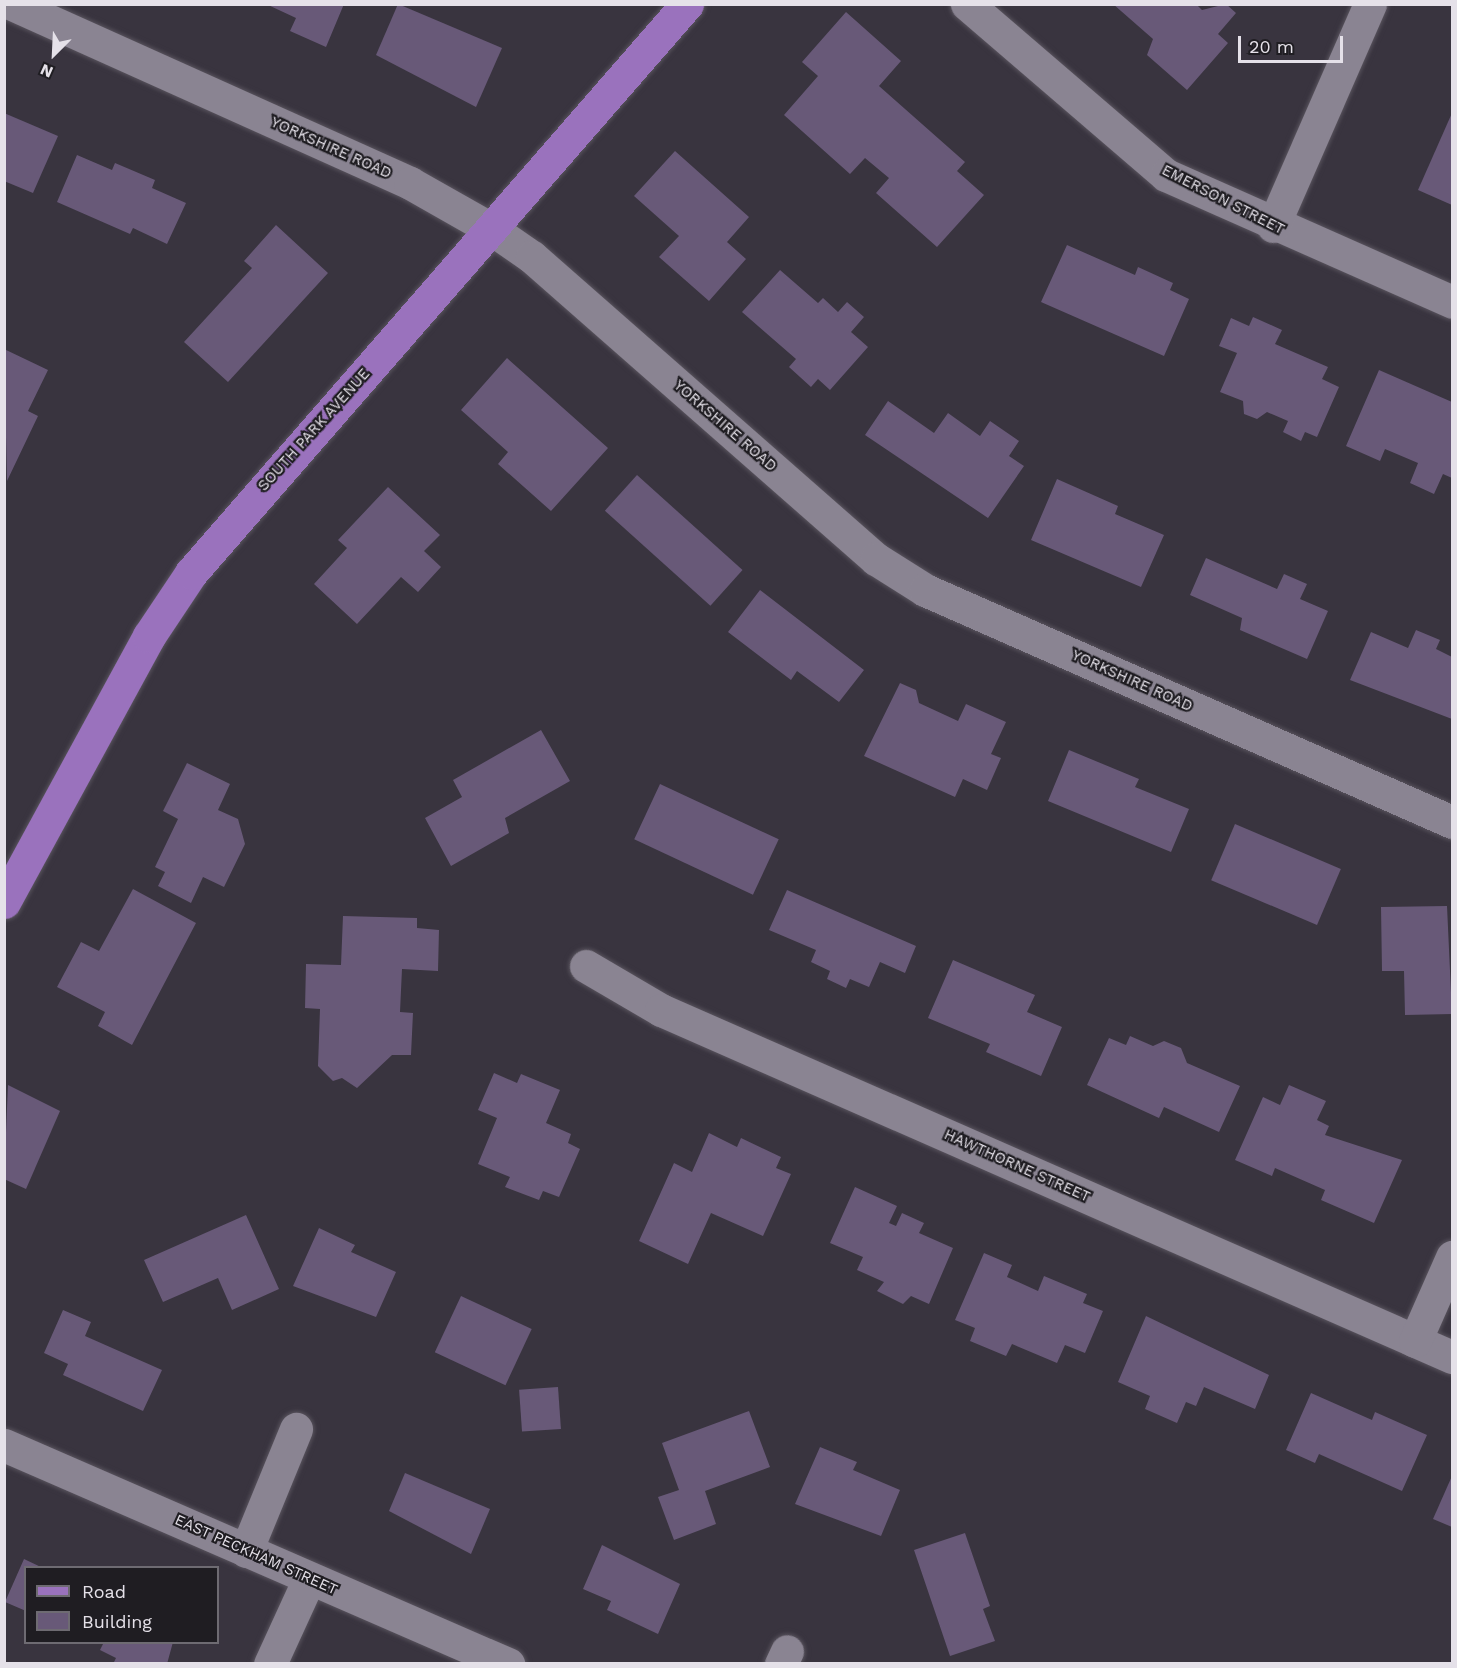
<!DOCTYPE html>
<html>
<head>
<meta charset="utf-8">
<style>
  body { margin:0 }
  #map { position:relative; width:1457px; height:1668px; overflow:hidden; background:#39343f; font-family:"Work Sans",sans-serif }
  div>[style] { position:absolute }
  .building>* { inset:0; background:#685978; transform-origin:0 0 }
  .roads { filter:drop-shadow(0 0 2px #58535d) drop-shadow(0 0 2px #58535d) }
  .minor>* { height:33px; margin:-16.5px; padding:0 16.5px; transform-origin:16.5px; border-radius:16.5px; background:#8a8492 }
  .major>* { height:33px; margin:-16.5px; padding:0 16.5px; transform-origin:16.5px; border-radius:16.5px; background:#9a72bd }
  span { translate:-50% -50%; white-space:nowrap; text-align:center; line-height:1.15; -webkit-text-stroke:4.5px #1f1d22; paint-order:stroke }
  .street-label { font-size:15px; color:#e5e1e9 }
  .frame { position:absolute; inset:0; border:6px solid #e5e1e9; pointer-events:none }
  .legend { position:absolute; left:24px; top:1566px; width:195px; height:78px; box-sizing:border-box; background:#1f1d22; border:2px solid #6e6b72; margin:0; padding:8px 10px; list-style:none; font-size:18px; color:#e5e1e9 }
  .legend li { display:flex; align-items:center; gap:12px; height:30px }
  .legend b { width:30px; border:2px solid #6e6b72 }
  .north { position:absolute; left:24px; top:24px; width:60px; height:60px; -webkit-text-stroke:4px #1f1d22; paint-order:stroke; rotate:204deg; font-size:16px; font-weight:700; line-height:24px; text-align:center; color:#e5e1e9 }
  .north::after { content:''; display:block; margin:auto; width:21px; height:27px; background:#e5e1e9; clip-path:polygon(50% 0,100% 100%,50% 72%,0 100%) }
  .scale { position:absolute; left:1238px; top:36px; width:105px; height:27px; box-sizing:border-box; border:3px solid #e5e1e9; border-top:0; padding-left:8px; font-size:18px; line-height:21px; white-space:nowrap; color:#e5e1e9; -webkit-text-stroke:4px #1f1d22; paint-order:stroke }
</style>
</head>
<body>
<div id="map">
  <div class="building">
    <i style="clip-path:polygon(266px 4px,344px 4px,326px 47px,290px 31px,296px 18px)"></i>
    <i style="clip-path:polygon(398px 4px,502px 48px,476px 107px,376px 55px)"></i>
    <i style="clip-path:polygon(1113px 4px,1196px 4px,1202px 10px,1226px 4px,1236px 13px,1218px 34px,1228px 43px,1187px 90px,1147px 55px,1153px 39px)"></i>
    <i style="clip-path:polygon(846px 12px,901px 61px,879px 86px,965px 162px,957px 171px,984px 195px,937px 247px,876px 193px,889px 178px,865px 158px,850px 174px,784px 115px,818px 76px,802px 62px)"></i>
    <i style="clip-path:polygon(4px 113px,58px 136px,33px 193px,4px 181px)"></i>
    <i style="clip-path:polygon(1452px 113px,1452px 205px,1418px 190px)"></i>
    <i style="clip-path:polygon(675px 151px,749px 217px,727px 242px,746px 259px,709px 301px,659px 257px,679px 236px,634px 196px)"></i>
    <i style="clip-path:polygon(77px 155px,112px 170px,115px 163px,155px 180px,152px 188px,186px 203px,167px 244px,133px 228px,130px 234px,57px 202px)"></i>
    <i style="clip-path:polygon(276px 225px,328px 273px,228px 382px,184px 342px,252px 268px,244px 261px)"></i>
    <i style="clip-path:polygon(1067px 245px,1135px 275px,1138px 267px,1173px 283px,1170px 290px,1189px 299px,1164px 356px,1041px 302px)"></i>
    <i style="clip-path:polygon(780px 270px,818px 303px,823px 298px,838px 312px,847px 302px,864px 317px,851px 332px,868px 347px,830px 390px,818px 379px,811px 387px,789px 367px,796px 359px,742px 312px)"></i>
    <i style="clip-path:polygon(1253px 317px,1282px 330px,1275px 344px,1328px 367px,1322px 379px,1339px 387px,1317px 437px,1305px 432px,1301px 441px,1283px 432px,1288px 421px,1267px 412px,1257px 419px,1244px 414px,1243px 401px,1220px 392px,1237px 353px,1219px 346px,1231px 318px,1249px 326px)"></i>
    <i style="clip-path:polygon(4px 349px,48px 370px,28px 411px,38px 416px,7px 481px)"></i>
    <i style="clip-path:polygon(507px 358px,608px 448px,551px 511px,498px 464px,508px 452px,461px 410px)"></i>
    <i style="clip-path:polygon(1379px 370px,1452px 402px,1452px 478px,1443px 474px,1434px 494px,1410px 483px,1418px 463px,1385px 449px,1380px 461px,1346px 446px)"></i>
    <i style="clip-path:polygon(888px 401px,934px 433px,948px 413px,980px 436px,990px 421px,1019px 441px,1009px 456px,1024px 466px,988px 518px,865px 435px)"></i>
    <i style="left:637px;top:475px;width:142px;height:48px;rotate:42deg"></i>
    <i style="clip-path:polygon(1057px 479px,1118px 506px,1115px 514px,1164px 535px,1141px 587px,1031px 540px)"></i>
    <i style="clip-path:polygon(388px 487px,440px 535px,424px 551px,441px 567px,418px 592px,401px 577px,357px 624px,314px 584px,347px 548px,338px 540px)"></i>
    <i style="clip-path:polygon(1206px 558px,1277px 589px,1284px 574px,1307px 584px,1300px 599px,1328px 611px,1307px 659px,1240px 630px,1242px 618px,1190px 595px)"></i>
    <i style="clip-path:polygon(760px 590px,864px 670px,839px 702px,797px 671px,791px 680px,728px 632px)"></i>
    <i style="clip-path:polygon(1416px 630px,1440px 640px,1436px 649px,1452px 657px,1452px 719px,1350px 680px,1371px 632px,1408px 648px)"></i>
    <i style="clip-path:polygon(900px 683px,916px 690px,919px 703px,958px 721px,966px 704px,1006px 722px,991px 754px,1001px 758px,987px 790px,963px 779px,955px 797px,864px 756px)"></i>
    <i style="clip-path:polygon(541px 730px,570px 781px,505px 818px,509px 833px,451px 866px,425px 818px,462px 797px,453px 780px)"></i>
    <i style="clip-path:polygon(1069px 750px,1139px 779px,1135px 787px,1189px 809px,1171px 852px,1048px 801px)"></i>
    <i style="clip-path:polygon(187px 763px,230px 784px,218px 810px,238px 819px,245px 844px,224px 887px,203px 877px,191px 903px,158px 886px,165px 872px,155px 867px,178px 819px,163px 811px)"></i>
    <i style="left:660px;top:784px;width:131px;height:61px;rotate:25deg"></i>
    <i style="left:1235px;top:824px;width:115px;height:61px;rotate:23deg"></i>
    <i style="clip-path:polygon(133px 889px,196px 923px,132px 1045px,98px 1026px,105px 1012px,57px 987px,81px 942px,99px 951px)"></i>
    <i style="clip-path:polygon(787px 890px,916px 946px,905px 973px,880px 962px,869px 987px,850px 979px,846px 988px,827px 979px,830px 971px,811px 962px,816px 950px,769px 930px)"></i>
    <i style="clip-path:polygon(1447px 906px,1452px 1014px,1405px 1015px,1404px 971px,1382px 971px,1381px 907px)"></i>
    <i style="clip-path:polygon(343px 916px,417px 918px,417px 928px,439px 930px,438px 971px,402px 969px,400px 1012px,413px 1013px,411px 1055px,392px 1055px,357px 1088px,342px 1078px,333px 1081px,318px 1066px,320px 1009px,305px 1008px,306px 964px,341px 965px)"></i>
    <i style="clip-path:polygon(953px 960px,1035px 995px,1027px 1012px,1062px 1027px,1041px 1076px,986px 1052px,990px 1044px,928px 1018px)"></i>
    <i style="clip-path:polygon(1130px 1036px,1153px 1046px,1164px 1041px,1181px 1048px,1187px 1063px,1240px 1086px,1219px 1132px,1164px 1107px,1159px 1118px,1087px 1085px,1109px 1038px,1126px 1045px)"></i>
    <i style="clip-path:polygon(494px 1073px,517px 1083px,521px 1074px,560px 1090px,546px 1123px,571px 1134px,568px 1143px,580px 1149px,559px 1197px,543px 1191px,539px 1200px,505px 1187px,510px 1177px,478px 1164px,497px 1118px,478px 1110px)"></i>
    <i style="clip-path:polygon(8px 1085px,60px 1111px,26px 1189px,4px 1179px)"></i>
    <i style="clip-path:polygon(1289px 1085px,1326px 1101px,1317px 1120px,1329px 1126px,1325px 1135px,1402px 1160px,1374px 1223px,1321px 1200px,1325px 1190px,1275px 1168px,1272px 1176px,1235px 1160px,1263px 1097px,1280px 1105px)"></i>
    <i style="clip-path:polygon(709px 1133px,737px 1147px,741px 1138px,781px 1157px,776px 1168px,791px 1174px,763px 1236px,711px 1213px,688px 1264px,639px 1241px,674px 1163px,692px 1172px)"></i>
    <i style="clip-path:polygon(855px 1187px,897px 1206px,889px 1223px,896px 1226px,902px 1213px,924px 1223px,919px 1233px,953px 1248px,929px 1304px,911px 1296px,903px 1304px,877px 1291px,884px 1282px,857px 1270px,863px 1257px,830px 1243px)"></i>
    <i style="clip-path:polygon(246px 1215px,279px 1289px,232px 1310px,218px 1278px,163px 1302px,144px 1260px)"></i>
    <i style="clip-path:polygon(319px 1228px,355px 1245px,351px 1252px,396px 1272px,376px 1317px,293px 1286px)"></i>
    <i style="clip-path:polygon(984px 1253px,1012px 1265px,1007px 1277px,1038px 1291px,1044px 1276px,1087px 1294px,1083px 1303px,1103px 1311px,1085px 1353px,1065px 1345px,1057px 1363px,1012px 1344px,1006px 1356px,970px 1341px,975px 1328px,955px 1320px)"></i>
    <i style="left:461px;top:1296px;width:78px;height:62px;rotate:25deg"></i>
    <i style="clip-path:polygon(63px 1310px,91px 1322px,85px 1336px,162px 1370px,143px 1411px,63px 1375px,68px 1364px,44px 1353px)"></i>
    <i style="clip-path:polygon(1146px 1316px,1269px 1375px,1255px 1409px,1204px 1387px,1196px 1406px,1186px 1402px,1177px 1423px,1145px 1409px,1150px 1396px,1118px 1382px)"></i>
    <i style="left:558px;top:1387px;width:42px;height:39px;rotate:86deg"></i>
    <i style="clip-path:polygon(1311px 1393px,1372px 1420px,1375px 1412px,1427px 1435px,1402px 1491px,1319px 1454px,1315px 1463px,1286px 1450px)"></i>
    <i style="clip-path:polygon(749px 1411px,770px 1467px,705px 1491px,716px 1524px,674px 1540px,658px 1497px,679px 1490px,662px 1443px)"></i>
    <i style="clip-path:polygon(820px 1447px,857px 1462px,853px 1470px,900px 1490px,881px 1536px,795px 1504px)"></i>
    <i style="clip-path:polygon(405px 1473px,490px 1509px,471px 1554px,389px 1511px)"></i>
    <i style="clip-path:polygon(1452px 1476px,1452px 1527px,1433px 1519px)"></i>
    <i style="clip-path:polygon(965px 1533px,990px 1606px,983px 1609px,995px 1641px,950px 1656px,914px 1550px)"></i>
    <i style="clip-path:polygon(602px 1545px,680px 1584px,658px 1634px,607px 1610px,611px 1601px,583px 1589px)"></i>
    <i style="clip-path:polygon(24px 1559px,43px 1568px,26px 1568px,26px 1611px,5px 1602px)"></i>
    <i style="clip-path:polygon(104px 1642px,173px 1642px,167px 1664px,113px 1664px,116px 1658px,100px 1650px)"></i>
  </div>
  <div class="roads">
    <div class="minor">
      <i style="left:12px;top:4px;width:436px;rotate:24.2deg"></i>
      <i style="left:410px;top:183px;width:95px;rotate:29.5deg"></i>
      <i style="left:493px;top:230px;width:47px;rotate:34.7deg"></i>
      <i style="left:532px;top:257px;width:458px;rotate:41.3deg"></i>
      <i style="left:876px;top:559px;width:58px;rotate:32.3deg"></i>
      <i style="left:925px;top:590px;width:576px;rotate:23.76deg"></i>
      <i style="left:967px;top:4px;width:262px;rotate:40.7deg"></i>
      <i style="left:1166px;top:175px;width:313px;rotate:23.9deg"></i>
      <i style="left:1273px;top:226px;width:242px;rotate:-66.4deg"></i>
      <i style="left:586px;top:966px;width:87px;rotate:30.4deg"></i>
      <i style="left:661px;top:1010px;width:864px;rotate:23.69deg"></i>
      <i style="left:1415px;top:1341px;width:92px;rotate:-66.2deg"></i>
      <i style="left:4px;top:1445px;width:550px;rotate:23.49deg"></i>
      <i style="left:246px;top:1551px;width:132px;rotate:-67.7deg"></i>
      <i style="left:270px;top:1664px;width:94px;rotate:-65.4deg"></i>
      <i style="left:781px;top:1664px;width:14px;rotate:-65deg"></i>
    </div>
    <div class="major">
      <i style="left:4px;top:902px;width:303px;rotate:-61.4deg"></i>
      <i style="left:149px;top:636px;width:76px;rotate:-56.3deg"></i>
      <i style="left:191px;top:573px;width:755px;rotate:-48.92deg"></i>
    </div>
  </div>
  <div class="street-label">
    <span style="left:331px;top:148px;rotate:24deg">YORKSHIRE ROAD</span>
    <span style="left:1223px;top:200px;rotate:27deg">EMERSON STREET</span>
    <span style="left:725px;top:426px;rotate:41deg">YORKSHIRE ROAD</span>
    <span style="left:314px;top:430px;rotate:-48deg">SOUTH PARK AVENUE</span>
    <span style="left:1132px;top:681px;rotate:24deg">YORKSHIRE ROAD</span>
    <span style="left:1017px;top:1166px;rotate:24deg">HAWTHORNE STREET</span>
    <span style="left:256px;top:1555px;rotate:24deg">EAST PECKHAM STREET</span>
  </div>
  <div class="frame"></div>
  <ul class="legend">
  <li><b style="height:8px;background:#9a72bd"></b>Road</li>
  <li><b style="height:16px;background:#685978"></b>Building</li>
  </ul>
  <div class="north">N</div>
  <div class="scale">20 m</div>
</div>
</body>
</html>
